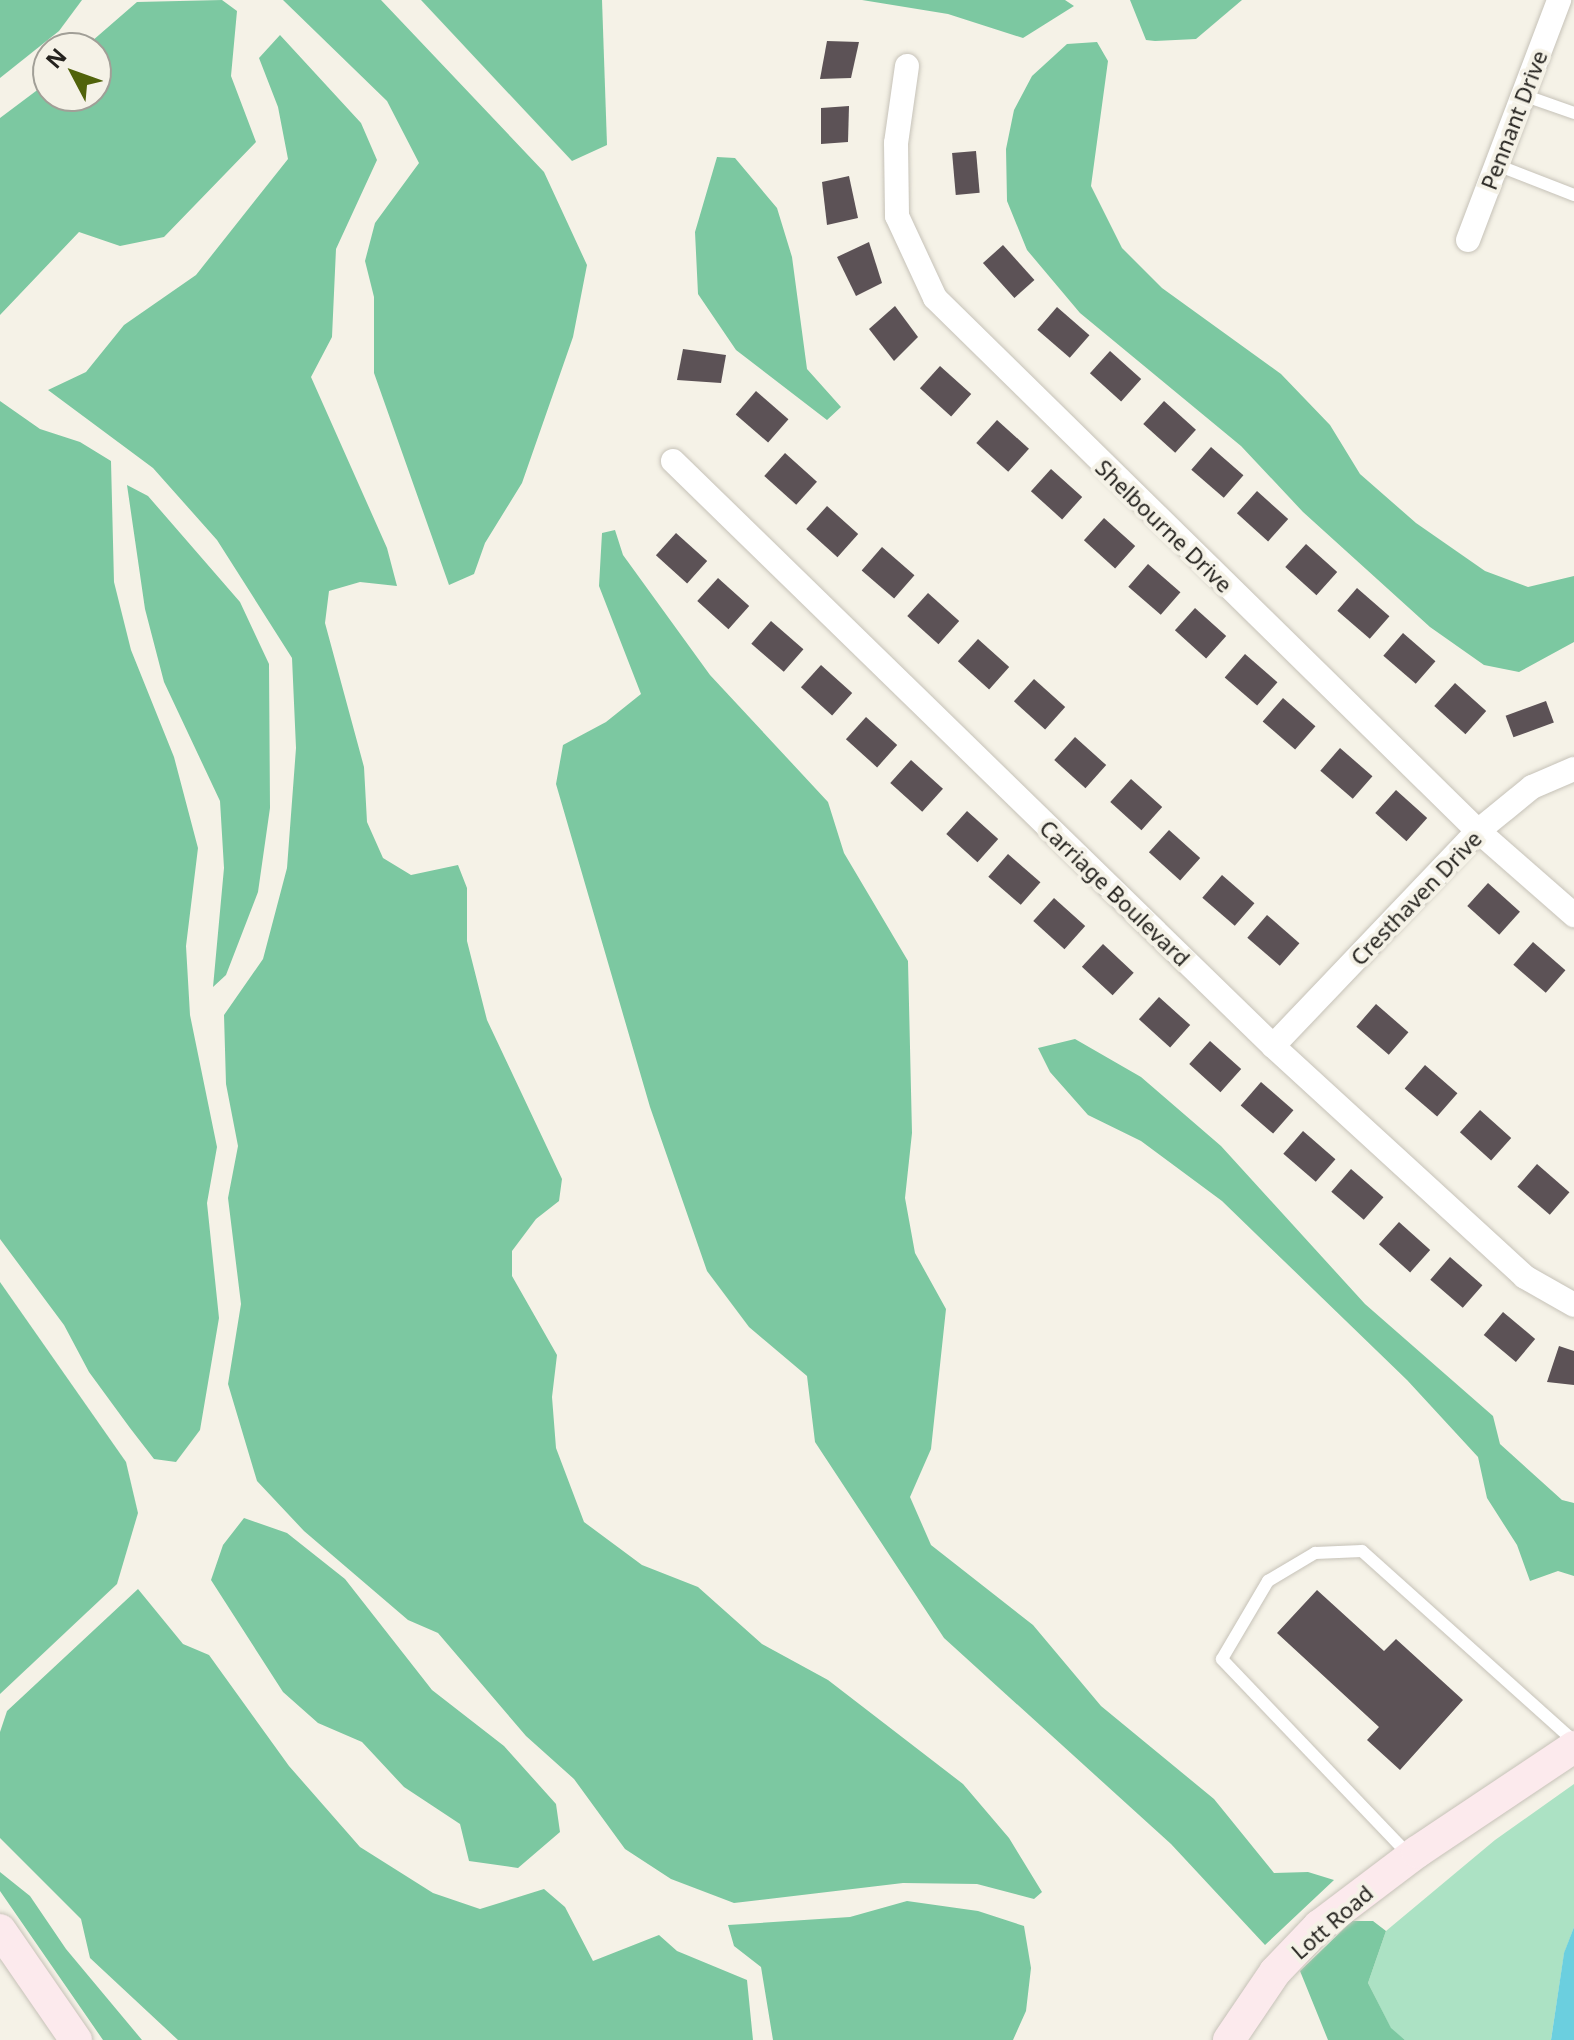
<!DOCTYPE html>
<html>
<head>
<meta charset="utf-8">
<style>
  body { margin:0 }
  #map { position:relative; width:1574px; height:2040px; overflow:hidden; background:#f5f2e7; font-family:"Noto Sans",sans-serif }
  div>[style] { position:absolute }
  .green>* { inset:0; background:#ace2c4 }
  .forest>* { inset:0; background:#7cc8a1 }
  .water>* { inset:0; background:#6bcfdf }
  .building>* { inset:0; background:#5c5256; transform-origin:0 0 }
  .roads { filter:drop-shadow(0 0 2px #c6c2b8) drop-shadow(0 0 2px #c6c2b8) }
  .lane>* { height:12px; margin:-6px; padding:0 6px; transform-origin:6px; border-radius:6px; background:#fff }
  .street>* { height:24px; margin:-12px; padding:0 12px; transform-origin:12px; border-radius:12px; background:#fff }
  .secondary>* { height:32px; margin:-16px; padding:0 16px; transform-origin:16px; border-radius:16px; background:#fceaed }
  span { translate:-50% -50%; white-space:nowrap; text-align:center; line-height:1.15; -webkit-text-stroke:8px #f5f2e7; paint-order:stroke }
  .street-label { font-size:22px; color:#24221e }
  .north { position:absolute; left:32px; top:32px; width:80px; height:80px; box-sizing:border-box; background:#f5f2e7; border:2px solid #a19f97; border-radius:50%; rotate:311deg; font-size:22px; font-weight:700; line-height:32px; text-align:center; color:#24221e }
  .north::after { content:''; display:block; margin:auto; width:28px; height:36px; background:#51630b; clip-path:polygon(50% 0,100% 100%,50% 72%,0 100%) }
</style>
</head>
<body>
<div id="map">
  <div class="green">
    <i style="clip-path:polygon(1574px 1784px,1574px 1927px,1564px 1954px,1551px 2040px,1405px 2040px,1391px 2029px,1368px 1983px,1386px 1931px,1495px 1840px)"></i>
  </div>
  <div class="forest">
    <i style="clip-path:polygon(0 0,82px 0,59px 31px,0 78px)"></i>
    <i style="clip-path:polygon(222px 0,237px 11px,231px 76px,256px 142px,164px 237px,120px 246px,79px 232px,0 315px,0 118px,48px 82px,48px 96px,96px 96px,96px 48px,84px 48px,137px 2px)"></i>
    <i style="clip-path:polygon(283px 0,381px 0,544px 172px,587px 265px,573px 337px,522px 483px,485px 543px,474px 574px,449px 585px,374px 373px,374px 297px,365px 261px,375px 223px,419px 163px,387px 101px)"></i>
    <i style="clip-path:polygon(421px 0,602px 0,607px 145px,572px 161px)"></i>
    <i style="clip-path:polygon(862px 0,1065px 0,1074px 6px,1023px 38px,948px 14px)"></i>
    <i style="clip-path:polygon(1130px 0,1242px 0,1196px 39px,1155px 41px,1146px 40px)"></i>
    <i style="clip-path:polygon(280px 35px,361px 123px,377px 160px,336px 249px,332px 337px,311px 377px,387px 548px,397px 586px,360px 582px,329px 591px,325px 623px,364px 767px,367px 822px,383px 858px,411px 875px,458px 865px,467px 888px,467px 941px,487px 1020px,562px 1179px,559px 1201px,536px 1219px,512px 1251px,512px 1276px,557px 1355px,552px 1397px,556px 1448px,584px 1522px,642px 1565px,698px 1587px,762px 1644px,828px 1680px,963px 1784px,1009px 1838px,1042px 1892px,1034px 1899px,977px 1884px,903px 1883px,734px 1903px,671px 1879px,625px 1849px,574px 1779px,526px 1736px,438px 1633px,408px 1620px,304px 1531px,257px 1481px,228px 1384px,241px 1304px,228px 1198px,238px 1146px,226px 1084px,224px 1015px,263px 959px,287px 868px,296px 748px,292px 658px,217px 540px,153px 468px,48px 390px,86px 372px,124px 325px,196px 275px,288px 159px,278px 107px,259px 58px)"></i>
    <i style="clip-path:polygon(1097px 42px,1108px 61px,1091px 186px,1122px 248px,1162px 288px,1281px 374px,1330px 425px,1360px 474px,1416px 523px,1485px 571px,1528px 587px,1574px 576px,1574px 642px,1519px 672px,1484px 665px,1430px 627px,1303px 512px,1241px 446px,1080px 313px,1027px 250px,1007px 201px,1006px 149px,1014px 110px,1032px 76px,1067px 44px)"></i>
    <i style="clip-path:polygon(717px 157px,735px 158px,777px 208px,792px 257px,807px 369px,841px 407px,827px 420px,736px 350px,698px 294px,695px 232px)"></i>
    <i style="clip-path:polygon(0 401px,40px 429px,80px 442px,111px 461px,114px 582px,131px 650px,174px 757px,198px 848px,186px 946px,190px 1015px,217px 1147px,207px 1203px,219px 1318px,200px 1430px,176px 1462px,154px 1459px,130px 1428px,89px 1372px,64px 1325px,0 1239px)"></i>
    <i style="clip-path:polygon(127px 485px,148px 496px,240px 602px,269px 664px,270px 808px,258px 892px,226px 975px,213px 987px,224px 868px,220px 801px,164px 682px,145px 609px)"></i>
    <i style="clip-path:polygon(615px 530px,623px 555px,710px 675px,828px 802px,844px 853px,908px 961px,912px 1133px,905px 1198px,915px 1253px,946px 1309px,931px 1449px,910px 1497px,931px 1545px,1033px 1625px,1101px 1706px,1214px 1799px,1274px 1873px,1308px 1872px,1334px 1880px,1265px 1945px,1171px 1844px,944px 1638px,815px 1442px,807px 1376px,749px 1327px,707px 1271px,650px 1107px,556px 784px,563px 745px,606px 722px,641px 694px,599px 586px,602px 533px)"></i>
    <i style="clip-path:polygon(1075px 1039px,1141px 1077px,1221px 1146px,1365px 1304px,1493px 1416px,1500px 1444px,1562px 1500px,1574px 1503px,1574px 1576px,1558px 1571px,1530px 1581px,1517px 1545px,1487px 1498px,1478px 1457px,1407px 1380px,1222px 1201px,1141px 1141px,1088px 1115px,1050px 1072px,1038px 1048px)"></i>
    <i style="clip-path:polygon(0 1282px,126px 1462px,138px 1513px,117px 1584px,0 1694px)"></i>
    <i style="clip-path:polygon(244px 1518px,287px 1533px,345px 1579px,432px 1690px,504px 1746px,556px 1804px,560px 1832px,518px 1868px,469px 1861px,460px 1824px,404px 1787px,362px 1742px,318px 1723px,283px 1692px,211px 1580px,223px 1545px)"></i>
    <i style="clip-path:polygon(138px 1589px,183px 1644px,209px 1655px,289px 1766px,360px 1847px,433px 1893px,480px 1909px,544px 1889px,565px 1907px,593px 1961px,659px 1935px,677px 1951px,747px 1980px,753px 2040px,178px 2040px,90px 1958px,81px 1919px,0 1838px,0 1732px,7px 1711px)"></i>
    <i style="clip-path:polygon(0 1872px,30px 1896px,66px 1949px,142px 2040px,103px 2040px,0 1891px)"></i>
    <i style="clip-path:polygon(907px 1901px,978px 1911px,1024px 1926px,1031px 1968px,1026px 2011px,1013px 2040px,773px 2040px,761px 1967px,734px 1946px,728px 1925px,850px 1917px)"></i>
    <i style="clip-path:polygon(1352px 1921px,1373px 1921px,1386px 1931px,1368px 1983px,1391px 2028px,1405px 2040px,1328px 2040px,1300px 1971px)"></i>
  </div>
  <div class="water">
    <i style="clip-path:polygon(1574px 1927px,1574px 2040px,1551px 2040px,1564px 1953px)"></i>
  </div>
  <div class="building">
    <i style="clip-path:polygon(827px 41px,859px 42px,851px 78px,820px 79px)"></i>
    <i style="clip-path:polygon(849px 106px,848px 142px,821px 144px,821px 108px)"></i>
    <i style="left:976px;top:151px;width:42px;height:24px;rotate:85deg"></i>
    <i style="clip-path:polygon(849px 176px,858px 218px,827px 225px,822px 182px)"></i>
    <i style="clip-path:polygon(869px 242px,882px 283px,856px 296px,837px 257px)"></i>
    <i style="left:1003px;top:245px;width:47px;height:27px;rotate:48deg"></i>
    <i style="clip-path:polygon(895px 306px,918px 337px,894px 361px,869px 329px)"></i>
    <i style="left:1057px;top:307px;width:43px;height:30px;rotate:41deg"></i>
    <i style="clip-path:polygon(683px 349px,726px 355px,721px 383px,677px 380px)"></i>
    <i style="left:1110px;top:351px;width:42px;height:30px;rotate:42deg"></i>
    <i style="left:940px;top:366px;width:42px;height:30px;rotate:42deg"></i>
    <i style="left:756px;top:391px;width:43px;height:31px;rotate:41deg"></i>
    <i style="left:1164px;top:401px;width:43px;height:31px;rotate:42deg"></i>
    <i style="left:997px;top:420px;width:43px;height:31px;rotate:42deg"></i>
    <i style="left:1211px;top:447px;width:43px;height:30px;rotate:41deg"></i>
    <i style="left:785px;top:453px;width:43px;height:31px;rotate:42deg"></i>
    <i style="left:1051px;top:469px;width:42px;height:30px;rotate:42deg"></i>
    <i style="left:1257px;top:491px;width:42px;height:30px;rotate:42deg"></i>
    <i style="left:827px;top:506px;width:42px;height:31px;rotate:42deg"></i>
    <i style="left:1104px;top:518px;width:42px;height:30px;rotate:42deg"></i>
    <i style="left:676px;top:533px;width:42px;height:30px;rotate:42deg"></i>
    <i style="left:1306px;top:544px;width:42px;height:31px;rotate:42deg"></i>
    <i style="left:882px;top:547px;width:43px;height:31px;rotate:41deg"></i>
    <i style="left:1148px;top:564px;width:43px;height:30px;rotate:41deg"></i>
    <i style="left:718px;top:578px;width:42px;height:31px;rotate:42deg"></i>
    <i style="left:1357px;top:588px;width:43px;height:30px;rotate:41deg"></i>
    <i style="left:928px;top:593px;width:42px;height:31px;rotate:42deg"></i>
    <i style="left:1195px;top:608px;width:42px;height:30px;rotate:42deg"></i>
    <i style="left:771px;top:621px;width:43px;height:30px;rotate:41deg"></i>
    <i style="left:1403px;top:633px;width:43px;height:30px;rotate:41deg"></i>
    <i style="left:978px;top:639px;width:42px;height:30px;rotate:42deg"></i>
    <i style="left:1245px;top:654px;width:43px;height:31px;rotate:41deg"></i>
    <i style="left:821px;top:665px;width:42px;height:30px;rotate:42deg"></i>
    <i style="left:1034px;top:679px;width:42px;height:30px;rotate:42deg"></i>
    <i style="left:1455px;top:683px;width:42px;height:31px;rotate:42deg"></i>
    <i style="left:1283px;top:698px;width:43px;height:31px;rotate:41deg"></i>
    <i style="left:1546px;top:701px;width:23px;height:43px;rotate:70deg"></i>
    <i style="left:866px;top:717px;width:42px;height:30px;rotate:42deg"></i>
    <i style="left:1075px;top:737px;width:42px;height:31px;rotate:42deg"></i>
    <i style="left:1340px;top:748px;width:43px;height:30px;rotate:41deg"></i>
    <i style="left:911px;top:760px;width:43px;height:31px;rotate:42deg"></i>
    <i style="left:1131px;top:779px;width:42px;height:31px;rotate:42deg"></i>
    <i style="left:1396px;top:790px;width:42px;height:31px;rotate:42deg"></i>
    <i style="left:967px;top:811px;width:42px;height:31px;rotate:42deg"></i>
    <i style="left:1169px;top:830px;width:42px;height:30px;rotate:42deg"></i>
    <i style="left:1008px;top:854px;width:43px;height:30px;rotate:41deg"></i>
    <i style="left:1222px;top:875px;width:43px;height:30px;rotate:41deg"></i>
    <i style="left:1488px;top:883px;width:43px;height:31px;rotate:42deg"></i>
    <i style="left:1054px;top:898px;width:42px;height:31px;rotate:42deg"></i>
    <i style="left:1267px;top:915px;width:43px;height:30px;rotate:41deg"></i>
    <i style="left:1533px;top:942px;width:43px;height:30px;rotate:41deg"></i>
    <i style="left:1103px;top:944px;width:42px;height:31px;rotate:43deg"></i>
    <i style="left:1159px;top:997px;width:42px;height:30px;rotate:42deg"></i>
    <i style="left:1376px;top:1004px;width:43px;height:30px;rotate:41deg"></i>
    <i style="left:1210px;top:1041px;width:42px;height:31px;rotate:42deg"></i>
    <i style="left:1425px;top:1065px;width:43px;height:31px;rotate:41deg"></i>
    <i style="left:1261px;top:1082px;width:43px;height:31px;rotate:41deg"></i>
    <i style="left:1480px;top:1110px;width:42px;height:30px;rotate:42deg"></i>
    <i style="left:1303px;top:1131px;width:43px;height:30px;rotate:41deg"></i>
    <i style="left:1537px;top:1164px;width:43px;height:30px;rotate:41deg"></i>
    <i style="left:1351px;top:1169px;width:43px;height:30px;rotate:41deg"></i>
    <i style="left:1399px;top:1222px;width:42px;height:30px;rotate:42deg"></i>
    <i style="left:1450px;top:1257px;width:43px;height:30px;rotate:41deg"></i>
    <i style="left:1503px;top:1312px;width:42px;height:30px;rotate:40deg"></i>
    <i style="clip-path:polygon(1559px 1346px,1574px 1351px,1574px 1385px,1547px 1382px)"></i>
    <i style="clip-path:polygon(1317px 1590px,1384px 1651px,1396px 1639px,1463px 1700px,1400px 1770px,1367px 1740px,1379px 1727px,1277px 1633px)"></i>
  </div>
  <div class="roads">
    <div class="lane">
      <i style="left:1523px;top:95px;width:54px;rotate:19.4deg"></i>
      <i style="left:1497px;top:165px;width:83px;rotate:21.3deg"></i>
      <i style="left:1409px;top:1855px;width:271px;rotate:-133.7deg"></i>
      <i style="left:1222px;top:1659px;width:91px;rotate:-59.5deg"></i>
      <i style="left:1268px;top:1581px;width:55px;rotate:-30.8deg"></i>
      <i style="left:1315px;top:1553px;width:47px;rotate:-2.4deg"></i>
      <i style="left:1362px;top:1551px;width:285px;rotate:41.9deg"></i>
    </div>
    <div class="street">
      <i style="left:907px;top:66px;width:78px;rotate:98.1deg"></i>
      <i style="left:896px;top:143px;width:73px;rotate:89.2deg"></i>
      <i style="left:897px;top:216px;width:90px;rotate:65.1deg"></i>
      <i style="left:935px;top:298px;width:761px;rotate:44.47deg"></i>
      <i style="left:1478px;top:831px;width:128px;rotate:41.2deg"></i>
      <i style="left:1468px;top:240px;width:257px;rotate:-69.2deg"></i>
      <i style="left:673px;top:461px;width:838px;rotate:44.27deg"></i>
      <i style="left:1273px;top:1046px;width:342px;rotate:42.5deg"></i>
      <i style="left:1525px;top:1277px;width:56px;rotate:29.7deg"></i>
      <i style="left:1273px;top:1046px;width:297px;rotate:-46.4deg"></i>
      <i style="left:1478px;top:831px;width:70px;rotate:-39.2deg"></i>
      <i style="left:1532px;top:787px;width:46px;rotate:-23.2deg"></i>
    </div>
    <div class="secondary">
      <i style="left:0;top:1930px;width:134px;rotate:55.4deg"></i>
      <i style="left:1229px;top:2040px;width:82px;rotate:-55.9deg"></i>
      <i style="left:1275px;top:1972px;width:64px;rotate:-46.3deg"></i>
      <i style="left:1319px;top:1926px;width:123px;rotate:-37.1deg"></i>
      <i style="left:1417px;top:1852px;width:189px;rotate:-33.8deg"></i>
    </div>
  </div>
  <div class="street-label">
    <span style="left:1514px;top:120px;rotate:-69deg">Pennant Drive</span>
    <span style="left:1164px;top:526px;rotate:44deg">Shelbourne Drive</span>
    <span style="left:1115px;top:893px;rotate:44deg">Carriage Boulevard</span>
    <span style="left:1416px;top:898px;rotate:-46deg">Cresthaven Drive</span>
    <span style="left:1332px;top:1922px;rotate:-41deg">Lott Road</span>
  </div>
  <div class="north">N</div>
</div>
</body>
</html>
